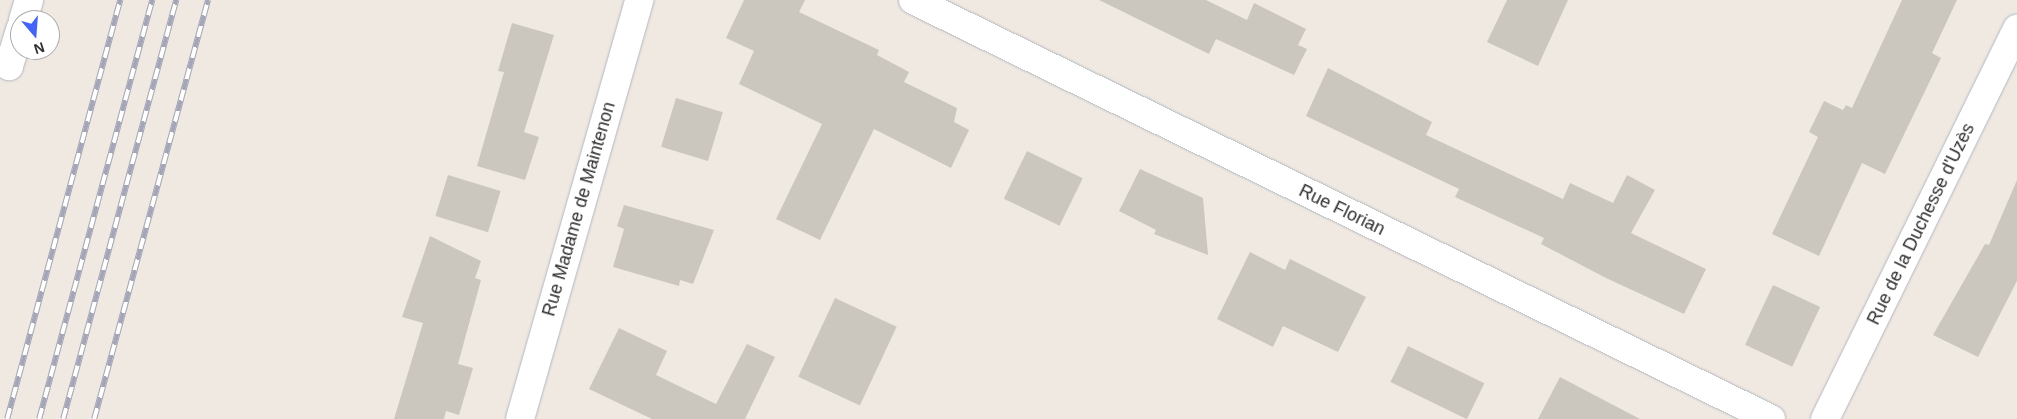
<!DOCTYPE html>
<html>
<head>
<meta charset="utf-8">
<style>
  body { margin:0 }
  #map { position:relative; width:2017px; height:419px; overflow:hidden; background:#efe9e1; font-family:Helvetica,sans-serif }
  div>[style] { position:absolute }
  .building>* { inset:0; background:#cbc7bf; transform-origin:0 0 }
  .roads { filter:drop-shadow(0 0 1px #b4b7c1) drop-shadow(0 0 1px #b4b7c1) }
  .minor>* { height:28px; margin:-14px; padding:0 14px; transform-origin:14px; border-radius:14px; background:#fff }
  .rail>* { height:5.5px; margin-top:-2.75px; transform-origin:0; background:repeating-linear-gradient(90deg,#fff 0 11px,#a3a6b8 0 22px); box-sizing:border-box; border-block:1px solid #a3a6b8 }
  span { translate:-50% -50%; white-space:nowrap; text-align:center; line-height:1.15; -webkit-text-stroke:5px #fff; paint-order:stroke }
  .street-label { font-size:18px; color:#2e2e2e }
  .north { position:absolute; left:10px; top:10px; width:50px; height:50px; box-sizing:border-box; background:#fff; border:1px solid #ababab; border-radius:50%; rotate:162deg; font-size:14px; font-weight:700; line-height:20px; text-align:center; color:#2e2e2e }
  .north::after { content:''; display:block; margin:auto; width:18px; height:22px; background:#4264fb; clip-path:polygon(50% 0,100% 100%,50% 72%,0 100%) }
</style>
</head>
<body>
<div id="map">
  <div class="building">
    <i style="clip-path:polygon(744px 0,805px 0,799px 12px,879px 50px,877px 55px,909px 72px,904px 82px,957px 108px,954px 122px,969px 130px,951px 168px,874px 129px,820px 240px,776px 219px,822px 124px,739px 84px,754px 51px,726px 38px)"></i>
    <i style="clip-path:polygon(1099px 0,1206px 0,1247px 20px,1254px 3px,1306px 29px,1298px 45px,1307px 49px,1294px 75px,1216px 39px,1209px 54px)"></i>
    <i style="clip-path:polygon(1507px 0,1568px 0,1538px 66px,1487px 42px)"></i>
    <i style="clip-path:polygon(1902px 0,1957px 0,1932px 53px,1941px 58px,1885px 174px,1862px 163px,1819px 256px,1772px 234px,1818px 137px,1809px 132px,1824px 101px,1843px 110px,1846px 105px,1852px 108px)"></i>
    <i style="clip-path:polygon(512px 23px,554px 35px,524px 132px,539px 137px,525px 180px,477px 166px,504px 72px,498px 71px)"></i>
    <i style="clip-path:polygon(1328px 68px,1432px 122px,1426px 135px,1563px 199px,1570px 183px,1613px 203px,1627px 175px,1655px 190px,1631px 233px,1706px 269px,1684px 314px,1606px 278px,1541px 244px,1544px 238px,1455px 197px,1459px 189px,1306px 116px)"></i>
    <i style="left:676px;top:98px;width:49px;height:51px;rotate:17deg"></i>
    <i style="left:1027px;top:151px;width:62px;height:53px;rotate:26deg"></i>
    <i style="clip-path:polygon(1140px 169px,1203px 198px,1208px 255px,1154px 234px,1156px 230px,1119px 211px)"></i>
    <i style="left:448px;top:175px;width:55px;height:43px;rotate:17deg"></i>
    <i style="clip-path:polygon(2017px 180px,2017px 281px,1978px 357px,1933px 335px,1985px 244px,1989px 245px)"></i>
    <i style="clip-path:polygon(624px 205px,714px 230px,693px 284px,680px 280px,679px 286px,613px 267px,624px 229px,617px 226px)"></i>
    <i style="clip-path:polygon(430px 236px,481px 261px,475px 278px,481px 280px,458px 364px,473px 368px,459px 415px,446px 411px,444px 419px,394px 419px,423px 323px,402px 317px)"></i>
    <i style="clip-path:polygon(1250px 252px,1285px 270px,1290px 259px,1366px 297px,1338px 352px,1283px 326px,1273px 347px,1217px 319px)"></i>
    <i style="left:1773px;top:285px;width:52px;height:66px;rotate:25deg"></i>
    <i style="left:835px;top:298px;width:68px;height:87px;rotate:25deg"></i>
    <i style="clip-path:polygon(619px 328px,667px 351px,656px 375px,716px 404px,747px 344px,775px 357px,745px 419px,652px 419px,589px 389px)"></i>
    <i style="left:1408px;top:346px;width:85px;height:40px;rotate:26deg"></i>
    <i style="clip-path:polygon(1560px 377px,1640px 419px,1538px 419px)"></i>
  </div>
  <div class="roads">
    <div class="minor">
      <i style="left:913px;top:0;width:955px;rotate:26.03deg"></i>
      <i style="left:23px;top:20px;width:21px;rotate:-73deg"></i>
      <i style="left:0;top:60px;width:11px;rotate:34deg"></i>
      <i style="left:9px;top:66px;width:39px;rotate:-73deg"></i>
      <i style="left:520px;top:419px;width:436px;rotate:-74.1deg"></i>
      <i style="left:1825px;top:419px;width:435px;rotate:-63.8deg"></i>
    </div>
  </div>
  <div class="rail">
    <i style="left:7px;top:419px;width:434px;rotate:-74.9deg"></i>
    <i style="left:39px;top:419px;width:434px;rotate:-74.9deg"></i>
    <i style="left:63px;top:419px;width:434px;rotate:-74.9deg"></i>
    <i style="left:94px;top:419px;width:434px;rotate:-74.8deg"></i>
  </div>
  <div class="street-label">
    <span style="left:579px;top:209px;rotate:-74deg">Rue Madame de Maintenon</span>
    <span style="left:1342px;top:210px;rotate:26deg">Rue Florian</span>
    <span style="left:1921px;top:224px;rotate:-64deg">Rue de la Duchesse d'Uzès</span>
  </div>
  <div class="north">N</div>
</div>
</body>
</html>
